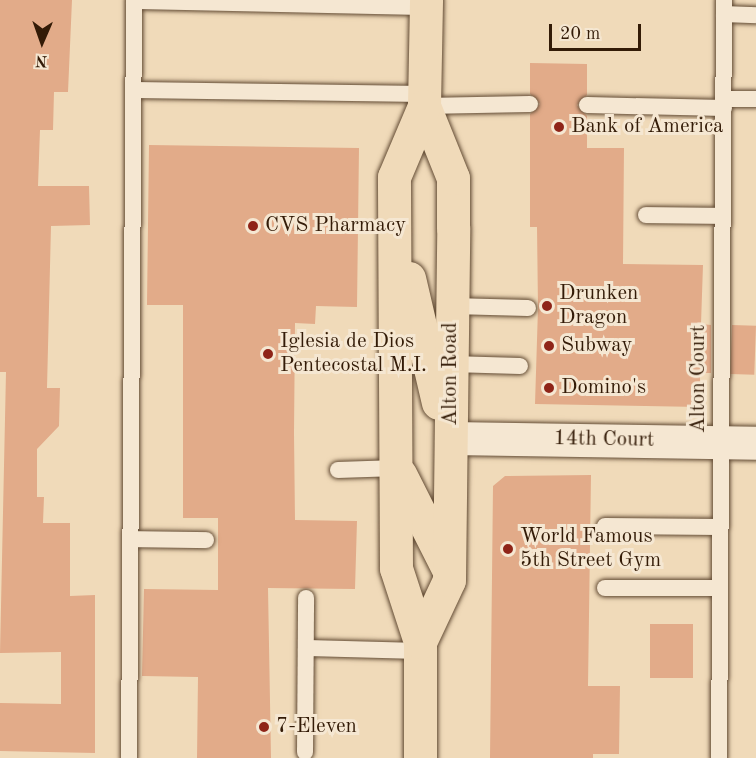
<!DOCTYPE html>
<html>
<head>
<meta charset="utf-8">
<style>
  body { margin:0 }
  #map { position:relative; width:756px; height:758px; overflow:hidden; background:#f0dab9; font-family:"Old Standard TT",serif }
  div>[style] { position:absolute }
  .building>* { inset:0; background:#e2ab89; transform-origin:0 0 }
  .roads { filter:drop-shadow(0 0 2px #624b34) drop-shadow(0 0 2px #624b34) }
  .lane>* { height:16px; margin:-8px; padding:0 8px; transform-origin:8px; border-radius:8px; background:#f5e7d2 }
  .street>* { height:33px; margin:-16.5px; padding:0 16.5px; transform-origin:16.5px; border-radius:16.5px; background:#f5e7d2 }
  .highway>* { height:33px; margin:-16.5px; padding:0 16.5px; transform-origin:16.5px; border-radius:16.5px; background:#f0dab9 }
  .dots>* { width:16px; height:16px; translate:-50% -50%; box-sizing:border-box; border:3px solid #f5e7d2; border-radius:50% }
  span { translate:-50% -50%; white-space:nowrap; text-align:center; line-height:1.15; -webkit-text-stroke:6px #f5e7d2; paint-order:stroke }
  .poi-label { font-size:21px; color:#331b07 }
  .left { translate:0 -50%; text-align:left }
  .street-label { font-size:21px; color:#331b07 }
  .north { position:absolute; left:12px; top:12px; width:60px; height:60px; -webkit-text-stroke:4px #f5e7d2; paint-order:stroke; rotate:182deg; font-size:16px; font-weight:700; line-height:24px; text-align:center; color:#331b07 }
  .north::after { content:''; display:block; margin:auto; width:21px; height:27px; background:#331b07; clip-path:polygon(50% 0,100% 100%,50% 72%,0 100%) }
  .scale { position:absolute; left:549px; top:24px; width:92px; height:27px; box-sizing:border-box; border:3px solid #331b07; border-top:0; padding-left:8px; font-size:18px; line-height:21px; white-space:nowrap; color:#331b07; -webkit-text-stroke:4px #f5e7d2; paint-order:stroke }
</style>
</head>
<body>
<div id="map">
  <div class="building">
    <i style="clip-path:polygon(0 0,72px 0,68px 92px,54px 92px,53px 130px,40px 130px,38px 186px,89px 186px,90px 225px,51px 226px,47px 388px,60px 388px,59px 426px,37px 449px,37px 497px,44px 497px,43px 523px,70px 523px,70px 596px,95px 595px,95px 753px,0 751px,0 703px,61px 704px,61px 652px,0 653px,6px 372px,0 372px)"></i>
    <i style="clip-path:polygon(530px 63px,587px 64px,587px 95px,577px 105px,587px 116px,587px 148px,624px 148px,623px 264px,703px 265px,701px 324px,711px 325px,711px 373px,700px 373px,700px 407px,535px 404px,538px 308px,537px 227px,530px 227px,530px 114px,540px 104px,530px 94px)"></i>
    <i style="clip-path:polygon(149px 145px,359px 148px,357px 307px,316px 306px,315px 324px,295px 323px,294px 433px,295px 520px,357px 521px,355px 589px,268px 588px,271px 758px,197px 758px,198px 677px,142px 676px,144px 589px,218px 590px,218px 518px,183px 518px,183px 305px,147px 305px)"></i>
    <i style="left:732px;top:325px;width:24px;height:49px;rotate:2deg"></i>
    <i style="clip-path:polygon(591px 475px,588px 686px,620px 686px,619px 754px,593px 754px,593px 758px,490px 758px,493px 486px,505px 476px)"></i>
    <i style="left:650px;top:624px;width:43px;height:54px"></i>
  </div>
  <div class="roads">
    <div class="lane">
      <i style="left:134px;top:1px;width:292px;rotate:1.2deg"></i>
      <i style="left:724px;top:14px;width:32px;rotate:2deg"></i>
      <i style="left:134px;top:90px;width:290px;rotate:0.8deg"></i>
      <i style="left:724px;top:99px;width:32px"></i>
      <i style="left:587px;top:105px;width:137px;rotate:1.3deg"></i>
      <i style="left:424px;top:106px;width:106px;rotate:-1.1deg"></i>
      <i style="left:646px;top:215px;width:77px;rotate:0.7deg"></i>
      <i style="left:452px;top:306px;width:76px;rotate:1.5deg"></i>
      <i style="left:451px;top:364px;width:69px;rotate:1.7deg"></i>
      <i style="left:338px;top:470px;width:59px;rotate:-1.9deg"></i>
      <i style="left:605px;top:526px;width:115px;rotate:0.5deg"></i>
      <i style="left:131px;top:539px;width:75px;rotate:0.8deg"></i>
      <i style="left:605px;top:588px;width:115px"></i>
      <i style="left:306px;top:648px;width:115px;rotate:1.5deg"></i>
      <i style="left:305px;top:752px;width:154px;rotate:-89.6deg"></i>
      <i style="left:129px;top:758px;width:758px;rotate:-89.62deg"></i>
      <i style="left:719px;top:758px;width:758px;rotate:-89.62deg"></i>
    </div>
    <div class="street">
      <i style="left:451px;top:438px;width:305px;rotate:0.9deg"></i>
    </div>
    <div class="highway">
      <i style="left:409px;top:278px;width:128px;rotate:76.9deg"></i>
      <i style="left:400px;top:474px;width:104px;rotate:63.2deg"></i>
      <i style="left:420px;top:642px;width:68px;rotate:-64.9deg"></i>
      <i style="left:449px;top:580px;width:352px;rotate:-89.3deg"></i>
      <i style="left:453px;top:228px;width:50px;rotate:-90deg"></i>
      <i style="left:453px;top:178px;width:78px;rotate:-111.9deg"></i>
      <i style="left:424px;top:106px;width:106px;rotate:-88.9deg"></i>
      <i style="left:420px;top:758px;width:116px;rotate:-90deg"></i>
      <i style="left:420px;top:642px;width:78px;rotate:-108deg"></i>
      <i style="left:396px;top:568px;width:391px;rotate:-90.3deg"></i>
      <i style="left:394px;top:177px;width:77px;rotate:-67.1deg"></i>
    </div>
  </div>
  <div class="dots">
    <i style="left:559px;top:127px;background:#8f2418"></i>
    <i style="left:253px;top:226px;background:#8f2418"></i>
    <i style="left:547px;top:306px;background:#8f2418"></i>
    <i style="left:549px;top:346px;background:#8f2418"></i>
    <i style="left:268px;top:354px;background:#8f2418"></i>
    <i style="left:549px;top:388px;background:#8f2418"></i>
    <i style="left:508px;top:549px;background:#8f2418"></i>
    <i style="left:264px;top:727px;background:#8f2418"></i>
  </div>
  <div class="poi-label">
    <span class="left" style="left:571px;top:127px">Bank of America</span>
    <span class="left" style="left:265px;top:226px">CVS Pharmacy</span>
    <span class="left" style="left:559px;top:306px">Drunken<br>Dragon</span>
    <span class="left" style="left:280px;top:354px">Iglesia de Dios<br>Pentecostal M.I.</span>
    <span class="left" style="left:561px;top:346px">Subway</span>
    <span class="left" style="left:561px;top:388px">Domino's</span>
    <span class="left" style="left:520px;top:549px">World Famous<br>5th Street Gym</span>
    <span class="left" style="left:276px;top:727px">7-Eleven</span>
  </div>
  <div class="street-label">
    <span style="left:451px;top:374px;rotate:-90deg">Alton Road</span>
    <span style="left:699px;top:379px;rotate:-90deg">Alton Court</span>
    <span style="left:604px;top:440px;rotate:1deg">14th Court</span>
  </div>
  <div class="north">N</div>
  <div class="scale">20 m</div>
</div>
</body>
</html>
